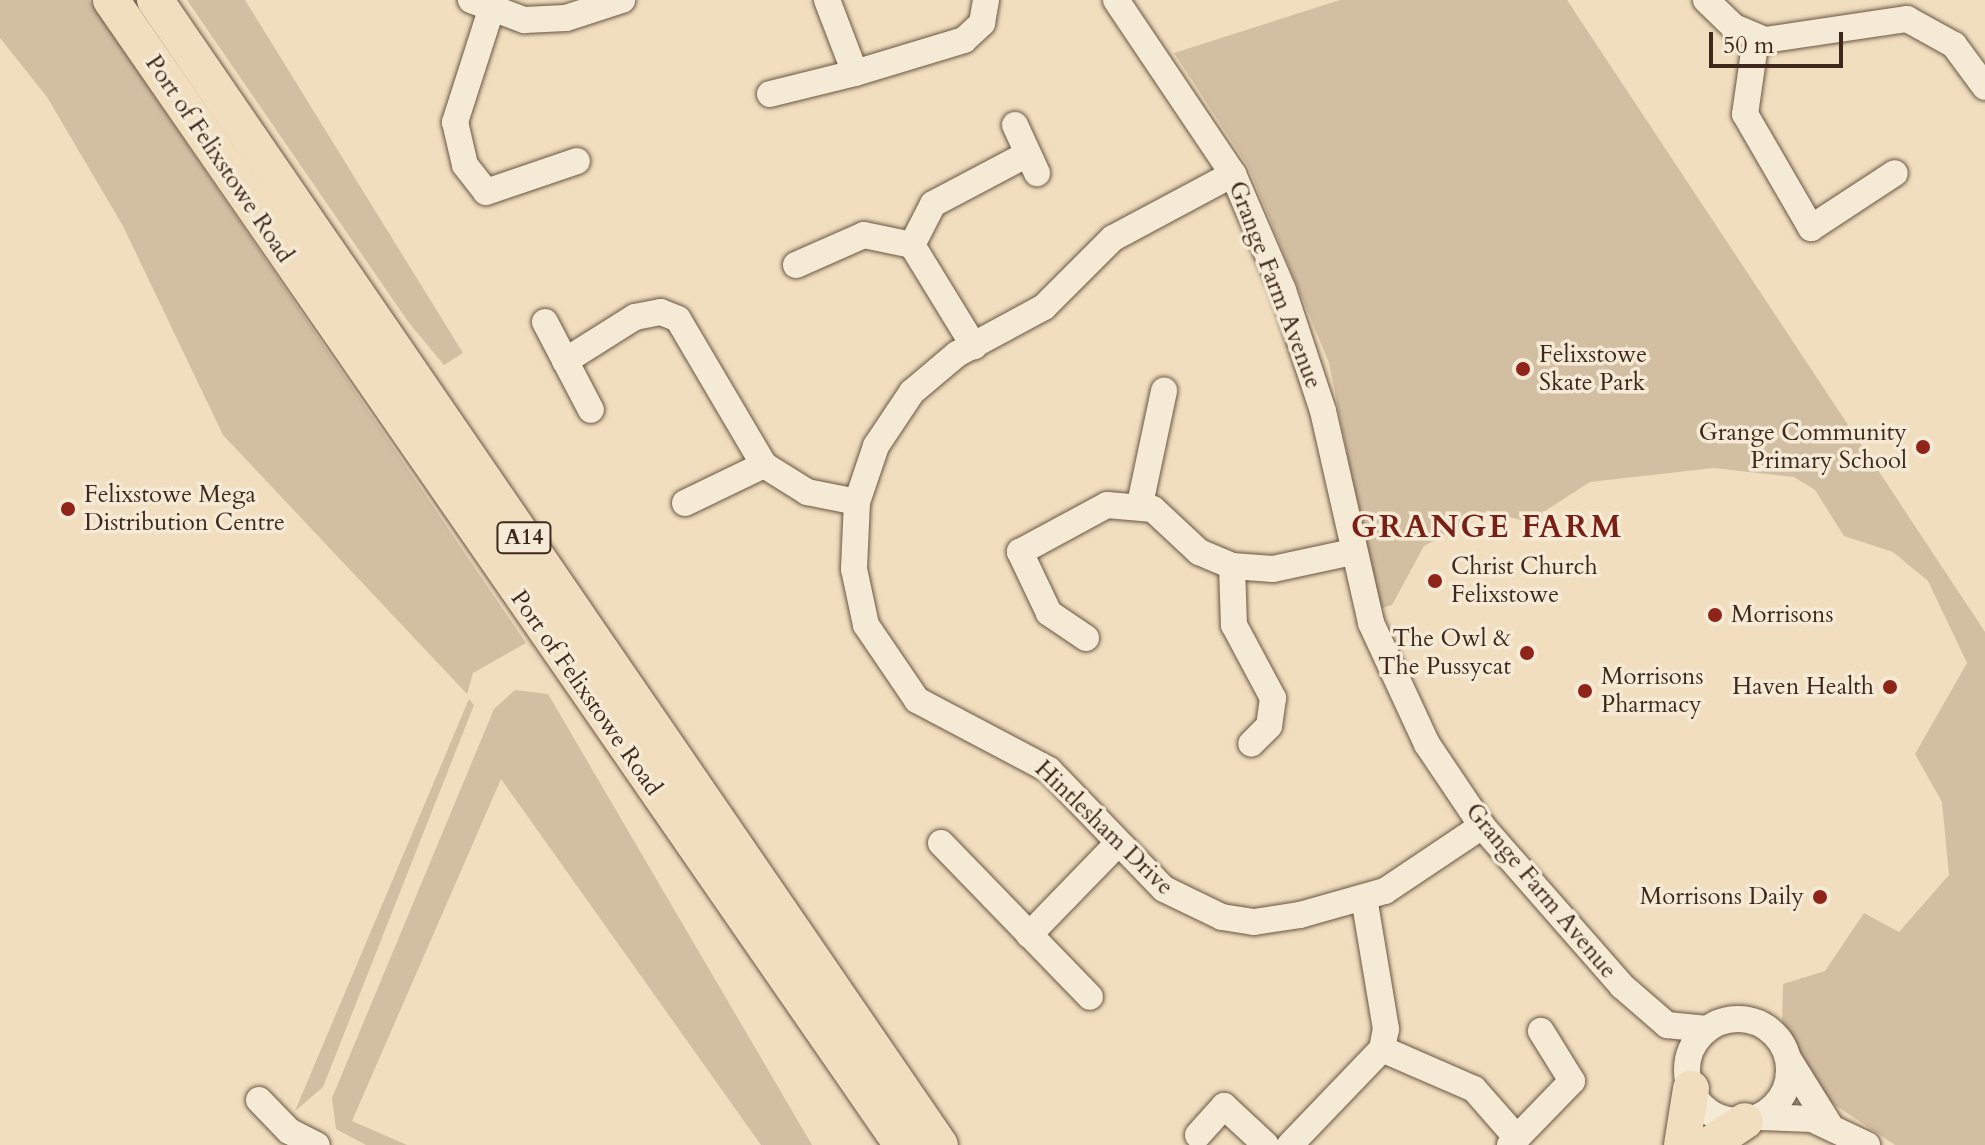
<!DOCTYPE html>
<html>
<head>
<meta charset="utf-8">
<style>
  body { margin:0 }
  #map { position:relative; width:1985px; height:1145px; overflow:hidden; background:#f0debe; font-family:Cardo,serif }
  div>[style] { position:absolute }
  .green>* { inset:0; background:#d2bfa2 }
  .roads { filter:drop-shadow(0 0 2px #6a5644) drop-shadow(0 0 2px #6a5644) }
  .minor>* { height:26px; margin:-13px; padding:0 13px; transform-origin:13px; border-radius:13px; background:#f5ead5 }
  .minor>.ring { margin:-13px; padding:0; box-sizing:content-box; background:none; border:26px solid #f5ead5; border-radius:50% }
  .highway>* { height:36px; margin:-18px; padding:0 18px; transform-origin:18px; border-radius:18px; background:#f0debe }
  .dots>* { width:22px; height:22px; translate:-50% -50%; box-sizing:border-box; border:4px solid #f5ead5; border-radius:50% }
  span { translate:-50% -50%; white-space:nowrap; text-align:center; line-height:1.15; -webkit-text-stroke:7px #f5ead5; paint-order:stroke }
  .shield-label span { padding:2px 6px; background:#f5ead5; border:2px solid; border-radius:6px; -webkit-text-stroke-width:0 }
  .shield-label { font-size:22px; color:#3e281c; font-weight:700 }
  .street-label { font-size:24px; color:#3e281c }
  .poi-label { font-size:24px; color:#3e281c }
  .left { translate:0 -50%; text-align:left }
  .right { translate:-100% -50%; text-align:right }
  .district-label { font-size:32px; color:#7a1f14; font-weight:700; letter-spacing:2px }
  .scale { position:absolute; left:1709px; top:32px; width:134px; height:36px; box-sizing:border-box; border:4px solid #3e281c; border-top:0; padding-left:10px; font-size:24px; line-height:28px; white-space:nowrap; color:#3e281c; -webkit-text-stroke:6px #f5ead5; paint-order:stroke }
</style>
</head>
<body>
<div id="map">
  <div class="green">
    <i style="clip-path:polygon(0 0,89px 0,526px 643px,473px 673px,467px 694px,223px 435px,123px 226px,47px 97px,0 38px)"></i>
    <i style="clip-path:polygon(187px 0,245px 0,463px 353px,444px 365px,409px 323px)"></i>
    <i style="clip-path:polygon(1340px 0,1567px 0,1985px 632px,1985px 1145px,1895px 1145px,1808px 1087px,1782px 1028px,1783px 984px,1825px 971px,1864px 913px,1899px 932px,1949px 875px,1942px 802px,1915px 754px,1967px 663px,1928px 581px,1893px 552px,1844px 536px,1815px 490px,1794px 477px,1714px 468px,1590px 482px,1528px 522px,1488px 511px,1424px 546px,1392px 605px,1379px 609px,1329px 363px,1248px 166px,1174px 53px)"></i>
    <i style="clip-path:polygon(515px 690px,548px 694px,812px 1145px,761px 1145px,501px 779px,352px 1121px,407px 1145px,366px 1145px,336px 1129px,332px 1098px,494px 709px)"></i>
    <i style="clip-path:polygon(469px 699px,474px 705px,323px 1087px,295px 1111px)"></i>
  </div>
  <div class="roads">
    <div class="minor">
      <i style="left:471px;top:0;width:57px;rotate:20.7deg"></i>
      <i style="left:524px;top:20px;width:42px;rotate:-2.7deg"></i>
      <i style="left:566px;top:18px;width:59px;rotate:-17.8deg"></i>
      <i style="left:827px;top:0;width:78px;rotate:69deg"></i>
      <i style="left:855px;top:73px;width:114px;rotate:-16.8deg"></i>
      <i style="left:964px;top:40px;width:25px;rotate:-43deg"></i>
      <i style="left:982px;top:23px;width:23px;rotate:-80deg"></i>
      <i style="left:1116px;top:0;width:210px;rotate:56.1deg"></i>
      <i style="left:1233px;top:174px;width:126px;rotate:66.7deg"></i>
      <i style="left:1283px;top:290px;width:127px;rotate:71.7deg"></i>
      <i style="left:1323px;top:411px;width:217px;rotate:77.2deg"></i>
      <i style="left:1371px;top:623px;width:133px;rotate:65.2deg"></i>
      <i style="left:1427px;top:744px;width:99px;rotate:56.1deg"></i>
      <i style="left:1482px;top:826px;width:213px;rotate:48.8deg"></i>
      <i style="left:1622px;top:986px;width:60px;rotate:40.9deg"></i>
      <i style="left:1667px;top:1025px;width:40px;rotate:5.7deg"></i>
      <i style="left:1706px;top:0;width:39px;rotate:44deg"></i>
      <i style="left:1734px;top:27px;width:34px;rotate:23deg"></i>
      <i style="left:1765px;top:40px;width:144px;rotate:-8.4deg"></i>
      <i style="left:1907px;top:19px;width:54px;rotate:29deg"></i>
      <i style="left:1954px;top:45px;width:52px;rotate:53.6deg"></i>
      <i style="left:491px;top:10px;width:118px;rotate:107.8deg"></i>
      <i style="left:455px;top:122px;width:44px;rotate:76.9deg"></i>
      <i style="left:465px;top:165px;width:34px;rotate:52deg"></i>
      <i style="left:486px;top:192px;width:96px;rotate:-18.8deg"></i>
      <i style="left:1756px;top:38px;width:77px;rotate:98.2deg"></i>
      <i style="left:1745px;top:114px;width:132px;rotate:59.9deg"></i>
      <i style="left:1811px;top:228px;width:100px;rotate:-33.2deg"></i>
      <i style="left:770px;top:94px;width:88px;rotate:-13.9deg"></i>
      <i style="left:1015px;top:125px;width:53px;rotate:65.4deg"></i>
      <i style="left:1233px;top:174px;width:136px;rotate:151.9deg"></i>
      <i style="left:1113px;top:238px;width:98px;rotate:135deg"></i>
      <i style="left:1044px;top:307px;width:99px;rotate:151.6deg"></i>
      <i style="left:957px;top:354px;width:59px;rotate:139.8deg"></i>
      <i style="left:912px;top:392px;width:65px;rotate:123.7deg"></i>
      <i style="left:876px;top:446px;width:59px;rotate:108.7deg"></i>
      <i style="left:857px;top:502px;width:67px;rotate:92.6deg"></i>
      <i style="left:854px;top:569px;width:57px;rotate:77.9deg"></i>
      <i style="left:866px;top:625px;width:91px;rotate:55.8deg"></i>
      <i style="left:917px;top:700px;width:149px;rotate:27.9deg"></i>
      <i style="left:1049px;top:770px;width:165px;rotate:46deg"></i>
      <i style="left:1164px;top:889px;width:64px;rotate:25.8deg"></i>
      <i style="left:1222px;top:917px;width:32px;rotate:9deg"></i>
      <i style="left:1254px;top:922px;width:47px;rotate:-8.7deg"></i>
      <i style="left:1300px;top:915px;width:88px;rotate:-15.8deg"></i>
      <i style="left:1385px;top:891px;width:117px;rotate:-33.8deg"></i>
      <i style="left:912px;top:245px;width:46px;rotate:-62.9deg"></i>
      <i style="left:933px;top:204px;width:107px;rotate:-27.8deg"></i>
      <i style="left:796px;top:265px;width:74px;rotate:-23.8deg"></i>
      <i style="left:864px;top:235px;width:49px;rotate:11.8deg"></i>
      <i style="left:912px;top:245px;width:119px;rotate:58.5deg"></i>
      <i style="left:545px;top:322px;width:99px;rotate:62.4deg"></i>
      <i style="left:565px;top:361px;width:83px;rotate:-32.2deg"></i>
      <i style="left:635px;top:317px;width:26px;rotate:-11deg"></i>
      <i style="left:661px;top:312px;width:18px;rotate:22deg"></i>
      <i style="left:678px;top:319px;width:169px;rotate:59.5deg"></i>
      <i style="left:764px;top:465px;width:51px;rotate:32.1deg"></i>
      <i style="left:807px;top:492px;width:51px;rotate:11.3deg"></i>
      <i style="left:685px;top:503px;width:88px;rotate:-25.7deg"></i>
      <i style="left:1140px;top:504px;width:116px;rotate:-78deg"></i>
      <i style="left:1232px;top:566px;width:59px;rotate:88.1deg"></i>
      <i style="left:1234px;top:625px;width:83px;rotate:61.9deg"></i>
      <i style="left:1273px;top:698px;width:28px;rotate:98deg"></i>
      <i style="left:1269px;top:726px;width:25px;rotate:135deg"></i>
      <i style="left:1086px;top:638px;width:45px;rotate:-146deg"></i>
      <i style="left:1049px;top:613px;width:68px;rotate:-115.4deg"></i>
      <i style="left:1020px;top:552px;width:99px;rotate:-28.4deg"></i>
      <i style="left:1107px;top:505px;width:46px;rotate:5deg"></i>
      <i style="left:1153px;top:509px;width:63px;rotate:43.1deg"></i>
      <i style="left:1199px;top:552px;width:36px;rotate:23deg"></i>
      <i style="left:1232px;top:566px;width:41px;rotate:4.2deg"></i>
      <i style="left:1273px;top:569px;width:81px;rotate:-12.1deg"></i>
      <i style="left:941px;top:843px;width:214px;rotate:45.9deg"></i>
      <i style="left:1029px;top:935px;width:128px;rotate:-45.9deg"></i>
      <i class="ring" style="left:1687px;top:1019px;width:76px;height:76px"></i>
      <i style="left:1382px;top:1049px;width:100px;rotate:23.5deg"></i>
      <i style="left:1474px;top:1089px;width:65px;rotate:48.7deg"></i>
      <i style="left:1789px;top:1060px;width:75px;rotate:58deg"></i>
      <i style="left:259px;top:1100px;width:43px;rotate:45.9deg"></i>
      <i style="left:289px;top:1131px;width:31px;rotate:27deg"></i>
      <i style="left:1761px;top:1117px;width:51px;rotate:2.2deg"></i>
      <i style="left:1812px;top:1119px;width:61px;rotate:25.3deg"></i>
      <i style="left:1198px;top:1135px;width:39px;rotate:-48deg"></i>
      <i style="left:1224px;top:1106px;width:57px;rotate:42.9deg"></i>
      <i style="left:1290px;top:1145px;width:133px;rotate:-46.2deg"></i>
      <i style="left:1382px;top:1049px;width:20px;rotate:-79deg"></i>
      <i style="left:1386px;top:1029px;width:133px;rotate:-99.5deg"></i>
      <i style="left:1510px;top:1145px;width:89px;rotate:-45.9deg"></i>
      <i style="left:1572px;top:1081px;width:59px;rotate:-121.8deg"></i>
    </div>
    <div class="highway">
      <i style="left:111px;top:0;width:1392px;rotate:55.36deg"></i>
      <i style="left:155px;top:0;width:1388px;rotate:55.57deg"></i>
      <i style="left:1682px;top:1145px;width:57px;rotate:-80.9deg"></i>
      <i style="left:1709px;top:1145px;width:43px;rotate:-33.7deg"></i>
    </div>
  </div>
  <div class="dots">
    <i style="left:1523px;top:369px;background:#8f2418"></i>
    <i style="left:1923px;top:447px;background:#8f2418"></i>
    <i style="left:68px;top:509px;background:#8f2418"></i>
    <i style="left:1435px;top:581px;background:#8f2418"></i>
    <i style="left:1715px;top:615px;background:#8f2418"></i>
    <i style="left:1527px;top:653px;background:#8f2418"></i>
    <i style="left:1890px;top:687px;background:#8f2418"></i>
    <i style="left:1585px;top:691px;background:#8f2418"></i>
    <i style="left:1820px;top:897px;background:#8f2418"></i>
  </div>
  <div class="shield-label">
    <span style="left:524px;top:538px">A14</span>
  </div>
  <div class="street-label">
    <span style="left:219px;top:159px;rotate:56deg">Port of Felixstowe Road</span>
    <span style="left:1275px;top:285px;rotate:69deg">Grange Farm Avenue</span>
    <span style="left:586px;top:693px;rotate:55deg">Port of Felixstowe Road</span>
    <span style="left:1104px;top:828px;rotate:44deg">Hintlesham Drive</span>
    <span style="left:1541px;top:891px;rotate:50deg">Grange Farm Avenue</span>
  </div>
  <div class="poi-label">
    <span class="left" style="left:1539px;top:369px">Felixstowe<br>Skate Park</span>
    <span class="right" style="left:1907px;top:447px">Grange Community<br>Primary School</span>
    <span class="left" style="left:84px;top:509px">Felixstowe Mega<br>Distribution Centre</span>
    <span class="left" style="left:1451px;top:581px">Christ Church<br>Felixstowe</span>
    <span class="left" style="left:1731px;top:615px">Morrisons</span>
    <span class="right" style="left:1511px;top:653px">The Owl &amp;<br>The Pussycat</span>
    <span class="left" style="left:1601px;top:691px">Morrisons<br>Pharmacy</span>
    <span class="right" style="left:1874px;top:687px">Haven Health</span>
    <span class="right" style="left:1804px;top:897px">Morrisons Daily</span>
  </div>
  <div class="district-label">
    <span style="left:1487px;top:527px">GRANGE FARM</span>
  </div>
  <div class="scale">50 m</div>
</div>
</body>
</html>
